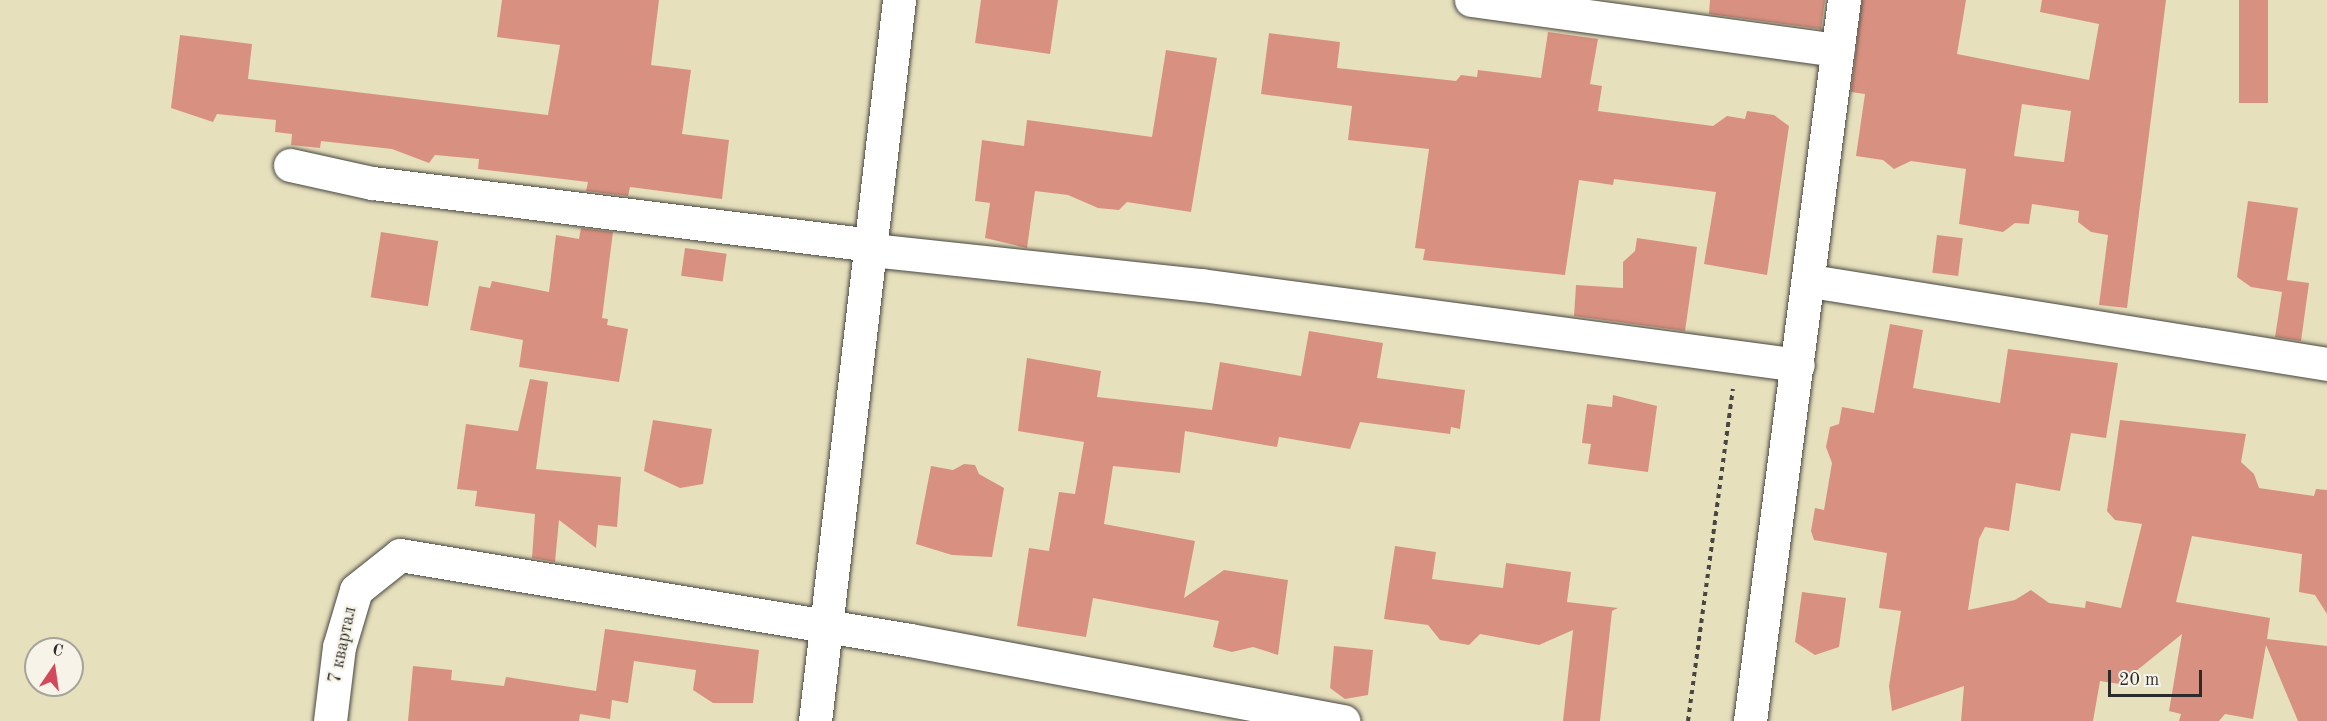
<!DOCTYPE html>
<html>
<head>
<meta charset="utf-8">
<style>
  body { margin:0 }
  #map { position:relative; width:2327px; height:721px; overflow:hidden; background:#e7e0bd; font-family:"Old Standard TT",serif }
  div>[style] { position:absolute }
  .building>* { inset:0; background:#d89181; transform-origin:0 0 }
  .path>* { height:4px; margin-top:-2px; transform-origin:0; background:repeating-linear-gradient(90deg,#474641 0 4.5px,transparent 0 9px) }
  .roads { filter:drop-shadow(0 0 2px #474641) drop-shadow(0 0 2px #474641) }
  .minor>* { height:33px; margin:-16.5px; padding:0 16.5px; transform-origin:16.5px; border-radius:16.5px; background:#fff }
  span { translate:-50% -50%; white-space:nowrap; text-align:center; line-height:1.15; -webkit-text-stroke:4.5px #f7f3e8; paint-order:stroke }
  .street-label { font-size:18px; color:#2b2b2b }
  .north { position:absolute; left:24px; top:637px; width:60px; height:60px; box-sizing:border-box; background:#f7f3e8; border:2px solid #a5a39c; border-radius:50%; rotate:13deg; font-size:16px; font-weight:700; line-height:24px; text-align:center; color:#2b2b2b }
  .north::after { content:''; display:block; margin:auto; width:21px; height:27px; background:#d1495b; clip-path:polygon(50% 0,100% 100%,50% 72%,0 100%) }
  .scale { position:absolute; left:2108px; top:670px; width:94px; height:27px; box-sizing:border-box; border:3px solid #2b2b2b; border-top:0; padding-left:8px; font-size:18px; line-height:21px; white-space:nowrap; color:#2b2b2b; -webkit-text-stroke:4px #f7f3e8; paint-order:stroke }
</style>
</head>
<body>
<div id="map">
  <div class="building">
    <i style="clip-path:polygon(502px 0,659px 0,651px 65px,691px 70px,682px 134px,729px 140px,722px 199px,630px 187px,628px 196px,586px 191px,588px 182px,478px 169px,479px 159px,435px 155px,429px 163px,392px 149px,321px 141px,320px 148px,291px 145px,292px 134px,275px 132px,276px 120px,217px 114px,213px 122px,171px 108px,180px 35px,252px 44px,248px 79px,548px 115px,560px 45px,497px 37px)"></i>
    <i style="clip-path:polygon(981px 0,1058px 0,1050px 54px,975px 43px)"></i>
    <i style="clip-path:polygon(1710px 0,1825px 0,1821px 29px,1709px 14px)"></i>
    <i style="clip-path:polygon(evenodd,1862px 0,1966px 0,1957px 54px,2089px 80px,2099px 24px,2040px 12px,2042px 0,2166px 0,2127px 308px,2099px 305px,2108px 235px,2091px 232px,2078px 222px,2079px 211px,2032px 204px,2029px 224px,2015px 223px,2003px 232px,1959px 224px,1966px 169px,1911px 161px,1894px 169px,1883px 160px,1856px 156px,1865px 94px,1851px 92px,1862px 0,2022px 104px,2071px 111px,2064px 162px,2014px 156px,2022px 104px)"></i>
    <i style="left:2239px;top:0;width:29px;height:103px"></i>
    <i style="clip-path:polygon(1548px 32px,1598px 39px,1590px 84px,1602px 86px,1598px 111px,1713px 126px,1727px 116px,1745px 119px,1747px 111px,1774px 115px,1789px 126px,1767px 275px,1704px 264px,1716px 192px,1614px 179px,1613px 185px,1579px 180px,1565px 275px,1423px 260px,1425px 249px,1415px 248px,1429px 149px,1348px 140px,1352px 106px,1261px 94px,1269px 33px,1340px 42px,1337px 68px,1456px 81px,1461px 75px,1477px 77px,1478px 70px,1541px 78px)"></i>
    <i style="clip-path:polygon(1166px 50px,1217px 58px,1191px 212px,1127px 202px,1119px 210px,1098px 208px,1068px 195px,1035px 191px,1027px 248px,985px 238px,990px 203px,975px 201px,982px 140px,1024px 146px,1027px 120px,1152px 137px)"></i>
    <i style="clip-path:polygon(2248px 201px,2298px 208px,2287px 280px,2309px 283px,2301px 341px,2275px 337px,2282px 292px,2251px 287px,2237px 277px)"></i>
    <i style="clip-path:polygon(581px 228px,613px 232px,602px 318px,608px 319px,607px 325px,628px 329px,619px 382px,519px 367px,523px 340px,470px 330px,479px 286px,490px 288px,492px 281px,549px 292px,556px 235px,579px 239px)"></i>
    <i style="left:381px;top:232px;width:58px;height:66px;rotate:9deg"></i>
    <i style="left:1937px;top:235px;width:26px;height:38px;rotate:7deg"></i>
    <i style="clip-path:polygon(1637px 238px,1697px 247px,1685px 331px,1574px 316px,1576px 285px,1623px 288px,1623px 262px,1635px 251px)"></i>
    <i style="left:685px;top:248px;width:42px;height:28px;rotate:8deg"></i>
    <i style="clip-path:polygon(1890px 324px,1923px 330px,1913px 388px,2000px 403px,2008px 349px,2118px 363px,2106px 438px,2071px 433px,2060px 491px,2016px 483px,2009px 531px,1985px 527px,1979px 539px,1968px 610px,2015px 600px,2031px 590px,2049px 603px,2085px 608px,2086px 601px,2121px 608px,2142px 524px,2115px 520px,2107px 511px,2120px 420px,2246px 434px,2241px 462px,2254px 474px,2259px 488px,2314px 496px,2316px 489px,2327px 490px,2327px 614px,2315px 595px,2299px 592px,2302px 554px,2192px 536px,2176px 602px,2270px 618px,2267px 639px,2327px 646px,2327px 721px,2298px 721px,2266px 645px,2253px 719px,2225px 714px,2219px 721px,2179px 721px,2181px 714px,2169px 711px,2182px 634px,2120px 684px,2100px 681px,2093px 721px,1961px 721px,1964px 686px,1892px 711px,1889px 686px,1901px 611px,1879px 608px,1887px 553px,1814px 540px,1811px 531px,1815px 508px,1824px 510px,1832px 463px,1826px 447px,1830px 427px,1839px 424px,1842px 407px,1874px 413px)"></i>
    <i style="clip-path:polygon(1309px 331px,1383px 343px,1377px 378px,1465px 390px,1460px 429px,1451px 427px,1450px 434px,1360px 422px,1350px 449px,1279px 437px,1277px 447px,1185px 431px,1180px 473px,1113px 466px,1104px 524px,1195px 541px,1184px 598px,1224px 570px,1288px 580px,1278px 655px,1253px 647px,1232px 652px,1213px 647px,1219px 621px,1093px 598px,1086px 637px,1017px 626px,1029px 548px,1049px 551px,1059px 492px,1075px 494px,1084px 442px,1018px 431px,1027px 358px,1101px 371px,1097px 397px,1212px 410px,1220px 362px,1301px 376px)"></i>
    <i style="clip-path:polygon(530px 379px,548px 382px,536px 469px,621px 477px,617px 527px,598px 525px,596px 548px,559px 520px,555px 562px,532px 558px,535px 514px,475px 506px,477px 491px,457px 489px,466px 424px,518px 431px)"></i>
    <i style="clip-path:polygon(1613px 395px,1657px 406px,1648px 472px,1588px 464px,1591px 444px,1582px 443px,1587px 404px,1612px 407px)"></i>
    <i style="clip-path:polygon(653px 420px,712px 429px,703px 484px,680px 488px,644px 471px)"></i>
    <i style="clip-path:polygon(964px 464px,975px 465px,979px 474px,1004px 488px,992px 557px,952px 555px,916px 544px,931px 466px,953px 470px)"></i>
    <i style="clip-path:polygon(1395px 546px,1436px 552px,1432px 579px,1503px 588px,1506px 563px,1571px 572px,1567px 602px,1618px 608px,1612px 611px,1600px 721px,1563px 721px,1573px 630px,1539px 645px,1480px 634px,1469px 645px,1440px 640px,1428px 625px,1384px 619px)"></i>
    <i style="clip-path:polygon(1802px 592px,1846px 598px,1839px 647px,1815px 655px,1795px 642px)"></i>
    <i style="clip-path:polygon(605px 629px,759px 650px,753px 703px,713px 703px,693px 690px,696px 670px,634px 661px,628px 703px,612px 700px,610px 719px,580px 714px,579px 721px,408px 721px,413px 666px,452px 670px,451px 680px,504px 686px,506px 677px,596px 691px)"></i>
    <i style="clip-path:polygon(1334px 646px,1373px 650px,1368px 695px,1345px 699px,1330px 688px)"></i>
  </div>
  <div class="path">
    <i style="left:1688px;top:721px;width:335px;rotate:-82.3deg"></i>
  </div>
  <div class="roads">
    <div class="minor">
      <i style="left:1471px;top:0;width:370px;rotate:7.8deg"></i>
      <i style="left:290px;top:165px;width:84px;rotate:12.4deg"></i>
      <i style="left:372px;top:183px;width:504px;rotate:7.07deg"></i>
      <i style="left:872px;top:250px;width:331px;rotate:6.1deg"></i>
      <i style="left:1201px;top:285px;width:602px;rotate:7.63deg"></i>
      <i style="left:1811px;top:281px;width:523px;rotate:9.14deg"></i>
      <i style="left:330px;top:721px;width:75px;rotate:-83.1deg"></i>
      <i style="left:339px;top:647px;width:59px;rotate:-73.4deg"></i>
      <i style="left:356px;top:590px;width:56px;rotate:-38.5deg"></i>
      <i style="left:400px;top:555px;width:517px;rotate:9.46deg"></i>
      <i style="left:910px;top:640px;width:441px;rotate:10.6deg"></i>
      <i style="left:815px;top:721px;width:726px;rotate:-83.35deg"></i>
      <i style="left:1750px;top:721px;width:727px;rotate:-82.57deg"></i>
    </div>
  </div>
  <div class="street-label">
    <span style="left:343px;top:645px;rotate:-78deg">7 квартал</span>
  </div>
  <div class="north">С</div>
  <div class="scale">20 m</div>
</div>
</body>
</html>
